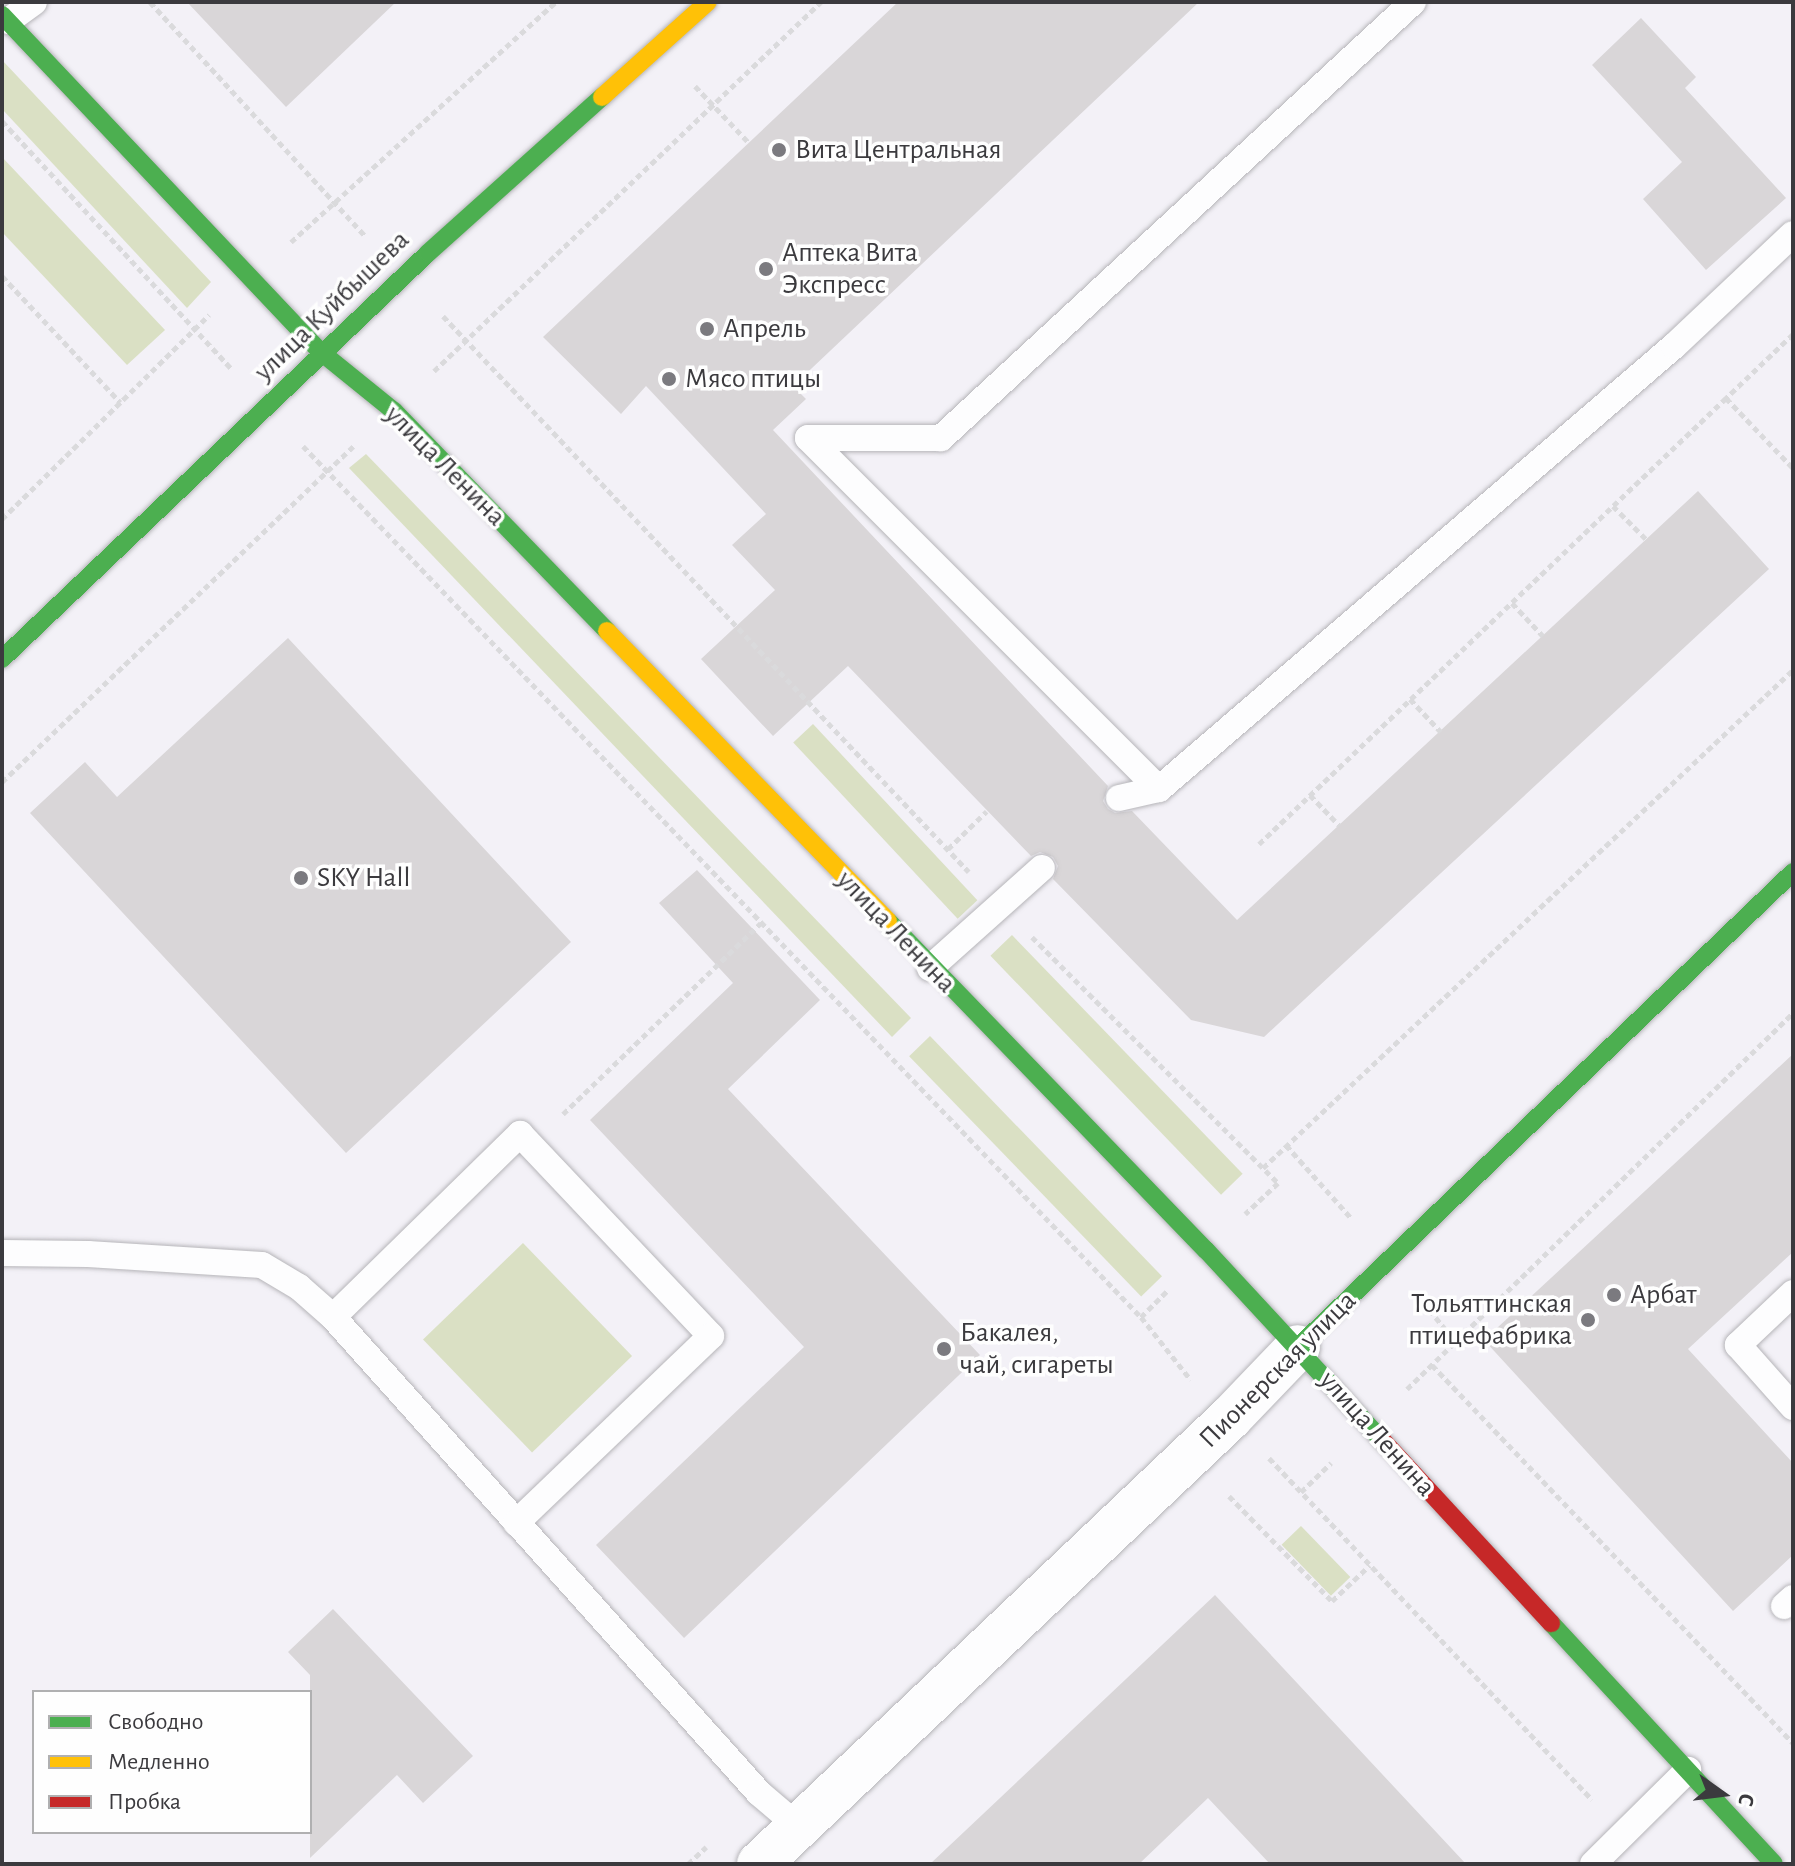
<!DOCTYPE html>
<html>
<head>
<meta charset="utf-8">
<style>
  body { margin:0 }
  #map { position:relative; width:1795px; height:1866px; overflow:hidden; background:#f3f1f7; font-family:"Alegreya Sans",sans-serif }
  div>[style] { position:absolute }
  .green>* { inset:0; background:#dae0c4; transform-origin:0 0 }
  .building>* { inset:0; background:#d9d6d8 }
  .path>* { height:5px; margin-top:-2.5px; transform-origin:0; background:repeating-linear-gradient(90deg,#dadadc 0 6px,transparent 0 10px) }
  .roads { filter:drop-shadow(0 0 2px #b6b5b9) drop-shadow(0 0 2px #b6b5b9) }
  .lane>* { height:26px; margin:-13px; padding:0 13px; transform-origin:13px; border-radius:13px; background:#fdfdfe }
  .street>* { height:44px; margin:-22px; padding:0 22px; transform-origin:22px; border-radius:22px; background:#fdfdfe }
  .fast>* { height:18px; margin:-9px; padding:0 9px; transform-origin:9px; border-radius:9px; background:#4caf50 }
  .slow>* { height:18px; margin:-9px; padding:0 9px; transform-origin:9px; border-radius:9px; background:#ffc107 }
  .jam>* { height:18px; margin:-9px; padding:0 9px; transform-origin:9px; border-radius:9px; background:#c62828 }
  .dots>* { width:22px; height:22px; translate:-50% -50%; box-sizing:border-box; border:4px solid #fefefe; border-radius:50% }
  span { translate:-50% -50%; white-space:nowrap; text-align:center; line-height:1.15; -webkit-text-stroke:7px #fefefe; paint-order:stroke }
  .poi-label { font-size:28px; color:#3b3a3e }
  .left { translate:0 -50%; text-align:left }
  .right { translate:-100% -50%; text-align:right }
  .street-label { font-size:28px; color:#3b3a3e }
  .frame { position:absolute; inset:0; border:4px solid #3b3a3e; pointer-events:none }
  .legend { position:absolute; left:32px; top:1690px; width:280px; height:144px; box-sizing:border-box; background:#fefefe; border:2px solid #b0b0b1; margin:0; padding:10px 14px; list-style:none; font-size:24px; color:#3b3a3e }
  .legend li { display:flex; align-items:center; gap:16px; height:40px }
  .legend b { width:40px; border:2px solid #b0b0b1 }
  .north { position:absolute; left:1683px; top:1754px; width:80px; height:80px; -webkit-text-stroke:6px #fefefe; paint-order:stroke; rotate:104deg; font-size:22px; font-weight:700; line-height:32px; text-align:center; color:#3b3a3e }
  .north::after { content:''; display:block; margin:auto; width:28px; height:36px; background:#3b3a3e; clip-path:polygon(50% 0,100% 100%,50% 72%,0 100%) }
</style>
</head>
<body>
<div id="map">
  <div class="green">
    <i style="clip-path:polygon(2px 60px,211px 282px,187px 308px,2px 109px)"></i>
    <i style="clip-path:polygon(2px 157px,165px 330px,127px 365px,2px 232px)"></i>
    <i style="clip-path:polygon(366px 454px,911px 1018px,892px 1037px,349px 468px)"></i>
    <i style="left:813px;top:724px;width:241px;height:27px;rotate:47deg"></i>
    <i style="left:1012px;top:935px;width:332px;height:30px;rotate:46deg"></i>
    <i style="left:930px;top:1036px;width:334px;height:29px;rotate:46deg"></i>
    <i style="left:523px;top:1243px;width:157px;height:139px;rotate:46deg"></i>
    <i style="left:1301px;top:1526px;width:71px;height:27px;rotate:46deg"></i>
  </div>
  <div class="building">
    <i style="clip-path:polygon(187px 2px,396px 2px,286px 107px)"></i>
    <i style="clip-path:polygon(898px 2px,1199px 2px,793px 386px,806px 399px,773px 430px,1108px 786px,1103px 801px,1108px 809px,1115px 813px,1132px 811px,1237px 920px,1698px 491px,1769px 569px,1264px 1037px,1191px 1020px,1053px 879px,1058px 866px,1053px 857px,1040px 852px,1031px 856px,848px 666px,773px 736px,701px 659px,775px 590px,732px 545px,766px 514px,646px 386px,621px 414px,543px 337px)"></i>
    <i style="clip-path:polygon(1641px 18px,1696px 77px,1685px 88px,1786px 198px,1706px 270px,1643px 199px,1682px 162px,1592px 65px)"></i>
    <i style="clip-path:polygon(288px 638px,571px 942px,346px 1153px,30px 813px,85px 762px,117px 797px)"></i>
    <i style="clip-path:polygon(697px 870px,820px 1000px,728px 1089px,980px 1355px,684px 1638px,596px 1545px,804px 1347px,590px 1120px,733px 983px,659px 903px)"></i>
    <i style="clip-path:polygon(1793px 1054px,1793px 1252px,1688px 1349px,1793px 1463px,1793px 1555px,1733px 1611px,1484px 1340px)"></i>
    <i style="clip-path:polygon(1215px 1595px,1466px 1864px,1270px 1864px,1208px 1798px,1139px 1864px,930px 1864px)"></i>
    <i style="clip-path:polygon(333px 1609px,473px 1756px,423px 1803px,397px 1775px,310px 1858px,310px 1675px,288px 1652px)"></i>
  </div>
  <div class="path">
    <i style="left:150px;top:2px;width:319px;rotate:47.4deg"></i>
    <i style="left:695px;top:86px;width:79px;rotate:46.5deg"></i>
    <i style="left:2px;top:121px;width:337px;rotate:47.2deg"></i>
    <i style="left:291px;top:242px;width:358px;rotate:-42.2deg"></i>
    <i style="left:2px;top:276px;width:173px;rotate:46.9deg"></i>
    <i style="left:443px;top:316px;width:765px;rotate:46.59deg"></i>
    <i style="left:1793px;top:334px;width:93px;rotate:136.3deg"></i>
    <i style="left:1726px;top:398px;width:97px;rotate:46.3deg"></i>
    <i style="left:434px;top:371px;width:535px;rotate:-43.64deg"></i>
    <i style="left:303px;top:446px;width:1209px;rotate:46.11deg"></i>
    <i style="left:1141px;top:1317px;width:80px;rotate:51.6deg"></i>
    <i style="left:1613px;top:506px;width:48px;rotate:45deg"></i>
    <i style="left:2px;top:519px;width:291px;rotate:-44.6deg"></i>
    <i style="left:1512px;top:603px;width:45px;rotate:46.8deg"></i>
    <i style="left:1410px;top:699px;width:45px;rotate:46.8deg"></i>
    <i style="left:2px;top:782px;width:486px;rotate:-43.7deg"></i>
    <i style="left:1310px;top:795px;width:42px;rotate:46deg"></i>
    <i style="left:1259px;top:844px;width:646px;rotate:-43.68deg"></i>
    <i style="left:948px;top:849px;width:54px;rotate:-44.3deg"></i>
    <i style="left:1032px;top:937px;width:348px;rotate:45deg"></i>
    <i style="left:1278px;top:1183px;width:45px;rotate:136.8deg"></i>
    <i style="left:563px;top:1114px;width:275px;rotate:-44deg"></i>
    <i style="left:1286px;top:1145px;width:98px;rotate:48.3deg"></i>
    <i style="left:1263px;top:1168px;width:727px;rotate:-43.22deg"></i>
    <i style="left:1423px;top:1302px;width:50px;rotate:50.6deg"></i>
    <i style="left:1141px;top:1317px;width:40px;rotate:-45deg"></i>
    <i style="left:1432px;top:1365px;width:523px;rotate:46.32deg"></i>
    <i style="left:1407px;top:1389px;width:539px;rotate:-44.25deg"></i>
    <i style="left:1269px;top:1458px;width:470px;rotate:46.6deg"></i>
    <i style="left:1301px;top:1492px;width:42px;rotate:-44deg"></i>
    <i style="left:1229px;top:1496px;width:147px;rotate:45.6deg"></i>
    <i style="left:1332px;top:1601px;width:52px;rotate:-43.5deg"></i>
    <i style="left:688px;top:1864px;width:25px;rotate:-43deg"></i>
  </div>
  <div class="roads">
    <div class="lane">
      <i style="left:1413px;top:2px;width:643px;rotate:137.27deg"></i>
      <i style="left:941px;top:438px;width:133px;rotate:180deg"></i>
      <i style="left:808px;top:438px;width:496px;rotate:45deg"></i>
      <i style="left:1159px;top:789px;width:679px;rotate:-40.7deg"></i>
      <i style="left:1674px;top:346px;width:163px;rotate:-43.3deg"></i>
      <i style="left:8px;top:21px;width:32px;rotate:-36deg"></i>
      <i style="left:1119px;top:798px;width:41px;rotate:-12.7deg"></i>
      <i style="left:930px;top:968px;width:150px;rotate:-41.8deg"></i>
      <i style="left:2px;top:1253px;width:86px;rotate:0.7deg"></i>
      <i style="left:88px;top:1254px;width:174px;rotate:3.6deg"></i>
      <i style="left:262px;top:1265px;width:43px;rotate:30.7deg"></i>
      <i style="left:299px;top:1287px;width:45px;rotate:41.4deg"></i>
      <i style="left:333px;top:1317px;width:639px;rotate:48.17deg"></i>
      <i style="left:759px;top:1793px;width:52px;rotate:40.4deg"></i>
      <i style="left:1793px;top:1293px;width:76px;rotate:136.6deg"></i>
      <i style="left:1738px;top:1345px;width:83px;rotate:48.4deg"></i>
      <i style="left:333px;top:1317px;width:262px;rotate:-44.4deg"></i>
      <i style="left:520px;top:1134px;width:278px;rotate:46.6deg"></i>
      <i style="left:711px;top:1336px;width:270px;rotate:136.2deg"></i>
      <i style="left:1784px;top:1606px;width:12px;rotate:-42deg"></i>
      <i style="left:1593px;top:1864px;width:134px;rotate:-44.7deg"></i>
    </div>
    <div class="street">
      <i style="left:759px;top:1864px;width:649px;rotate:-43.44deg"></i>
      <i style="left:1230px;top:1418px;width:98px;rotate:-46.2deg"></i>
    </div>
    <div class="fast">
      <i style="left:2px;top:15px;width:465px;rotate:46.6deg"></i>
      <i style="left:322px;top:353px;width:92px;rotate:38.9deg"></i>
      <i style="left:394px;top:411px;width:306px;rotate:45.9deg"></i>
      <i style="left:2px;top:659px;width:588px;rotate:-43.62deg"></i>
      <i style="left:428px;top:253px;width:234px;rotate:-41.9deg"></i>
      <i style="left:888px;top:921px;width:458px;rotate:46deg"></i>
      <i style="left:1206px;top:1250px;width:260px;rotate:47.2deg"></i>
      <i style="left:1298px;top:1347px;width:686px;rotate:-43.82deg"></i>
      <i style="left:1551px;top:1623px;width:328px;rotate:47.2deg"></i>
    </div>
    <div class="slow">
      <i style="left:602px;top:97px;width:142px;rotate:-41.9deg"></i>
      <i style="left:607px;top:631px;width:404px;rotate:45.9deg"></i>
    </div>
    <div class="jam">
      <i style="left:1383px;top:1441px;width:248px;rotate:47.3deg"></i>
    </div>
  </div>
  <div class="dots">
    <i style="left:779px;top:150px;background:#7b7a7f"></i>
    <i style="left:766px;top:269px;background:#7b7a7f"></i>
    <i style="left:707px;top:329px;background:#7b7a7f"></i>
    <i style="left:669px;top:379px;background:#7b7a7f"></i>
    <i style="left:301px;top:878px;background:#7b7a7f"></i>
    <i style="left:1614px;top:1295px;background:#7b7a7f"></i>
    <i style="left:1588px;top:1320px;background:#7b7a7f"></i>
    <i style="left:944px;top:1349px;background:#7b7a7f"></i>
  </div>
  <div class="poi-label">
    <span class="left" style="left:795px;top:150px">Вита Центральная</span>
    <span class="left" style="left:782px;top:269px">Аптека Вита<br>Экспресс</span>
    <span class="left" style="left:723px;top:329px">Апрель</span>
    <span class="left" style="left:685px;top:379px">Мясо птицы</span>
    <span class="left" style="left:317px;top:878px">SKY Hall</span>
    <span class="left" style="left:1630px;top:1295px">Арбат</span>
    <span class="right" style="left:1572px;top:1320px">Тольяттинская<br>птицефабрика</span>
    <span class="left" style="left:960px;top:1349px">Бакалея,<br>чай, сигареты</span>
  </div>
  <div class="street-label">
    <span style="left:332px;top:306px;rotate:-44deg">улица Куйбышева</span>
    <span style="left:445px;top:466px;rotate:45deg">улица Ленина</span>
    <span style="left:896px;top:932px;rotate:46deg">улица Ленина</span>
    <span style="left:1278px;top:1370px;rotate:-45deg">Пионерская улица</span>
    <span style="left:1377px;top:1434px;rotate:48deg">улица Ленина</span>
  </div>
  <div class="frame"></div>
  <ul class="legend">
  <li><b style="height:10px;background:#4caf50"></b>Свободно</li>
  <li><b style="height:10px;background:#ffc107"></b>Медленно</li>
  <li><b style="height:10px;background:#c62828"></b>Пробка</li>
  </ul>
  <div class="north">С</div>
</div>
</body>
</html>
